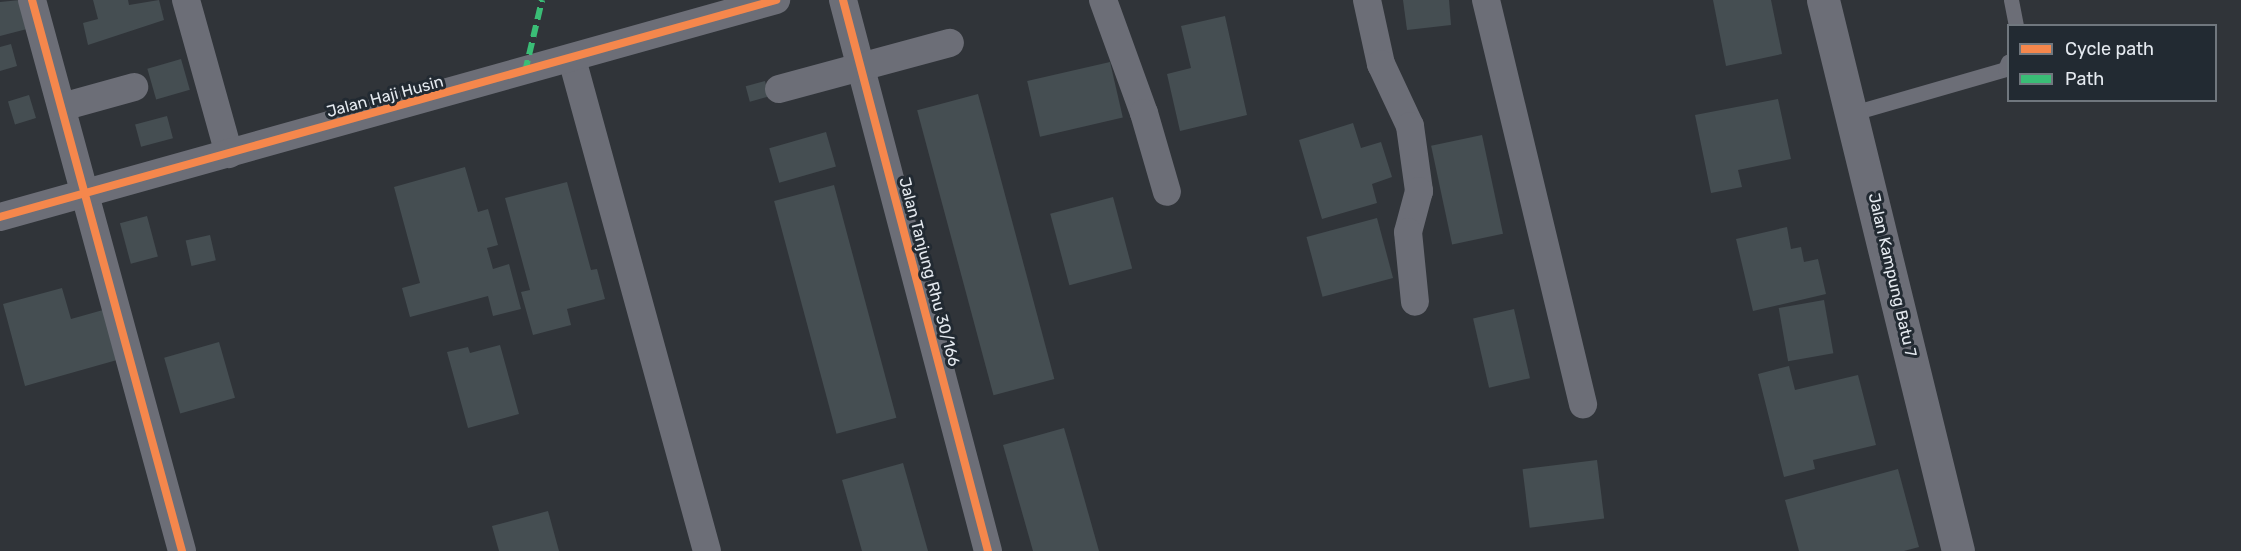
<!DOCTYPE html>
<html>
<head>
<meta charset="utf-8">
<style>
  body { margin:0 }
  #map { position:relative; width:2241px; height:551px; overflow:hidden; background:#303439; font-family:Rubik,sans-serif }
  div>[style] { position:absolute }
  .building>* { inset:0; background:#454e52; transform-origin:0 0 }
  .service>* { height:15px; margin:-7.5px; padding:0 7.5px; transform-origin:7.5px; border-radius:7.5px; background:#6c6e77 }
  .minor>* { height:28px; margin:-14px; padding:0 14px; transform-origin:14px; border-radius:14px; background:#6c6e77 }
  .tertiary>* { height:33px; margin:-16.5px; padding:0 16.5px; transform-origin:16.5px; border-radius:16.5px; background:#6c6e77 }
  .quiet>* { height:6px; margin-top:-3px; transform-origin:0; background:repeating-linear-gradient(90deg,#3abd76 0 12px,transparent 0 18px) }
  .cycleway>* { height:8px; margin:-4px; padding:0 4px; transform-origin:4px; border-radius:4px; background:#f5874c }
  span { translate:-50% -50%; white-space:nowrap; text-align:center; line-height:1.15; -webkit-text-stroke:6px #222a32; paint-order:stroke }
  .street-label { font-size:16px; color:#e5eaf0 }
  .legend { position:absolute; left:2007px; top:24px; width:210px; height:78px; box-sizing:border-box; background:#222a32; border:2px solid #70777e; margin:0; padding:8px 10px; list-style:none; font-size:18px; color:#e5eaf0 }
  .legend li { display:flex; align-items:center; gap:12px; height:30px }
  .legend b { width:30px; border:2px solid #70777e }
</style>
</head>
<body>
<div id="map">
  <div class="building">
    <i style="clip-path:polygon(20px 0,27px 29px,0 36px,0 2px)"></i>
    <i style="clip-path:polygon(93px 0,128px 0,129px 5px,159px 0,164px 20px,88px 45px,83px 23px,98px 19px)"></i>
    <i style="clip-path:polygon(1403px 0,1449px 0,1451px 25px,1407px 30px)"></i>
    <i style="clip-path:polygon(1713px 0,1771px 0,1782px 54px,1726px 66px)"></i>
    <i style="clip-path:polygon(1225px 16px,1247px 115px,1180px 131px,1167px 74px,1191px 68px,1181px 26px)"></i>
    <i style="clip-path:polygon(11px 44px,17px 66px,0 71px,0 47px)"></i>
    <i style="left:181px;top:59px;width:32px;height:35px;rotate:74deg"></i>
    <i style="left:1110px;top:62px;width:57px;height:85px;rotate:77deg"></i>
    <i style="left:765px;top:81px;width:16px;height:20px;rotate:75deg"></i>
    <i style="left:978px;top:94px;width:295px;height:63px;rotate:75deg"></i>
    <i style="left:29px;top:95px;width:24px;height:22px;rotate:73deg"></i>
    <i style="clip-path:polygon(1778px 99px,1791px 159px,1738px 170px,1742px 187px,1711px 193px,1695px 115px)"></i>
    <i style="left:167px;top:116px;width:23px;height:33px;rotate:75deg"></i>
    <i style="clip-path:polygon(1353px 123px,1361px 148px,1381px 142px,1392px 177px,1372px 184px,1377px 203px,1322px 219px,1299px 140px)"></i>
    <i style="left:826px;top:132px;width:36px;height:59px;rotate:74deg"></i>
    <i style="left:1482px;top:135px;width:101px;height:52px;rotate:78deg"></i>
    <i style="clip-path:polygon(465px 167px,478px 212px,488px 209px,498px 245px,487px 248px,493px 269px,509px 264px,521px 309px,493px 316px,488px 296px,410px 317px,402px 288px,420px 283px,394px 187px)"></i>
    <i style="clip-path:polygon(567px 182px,591px 270px,597px 269px,605px 299px,567px 309px,571px 325px,533px 335px,521px 292px,530px 290px,505px 198px)"></i>
    <i style="left:834px;top:185px;width:241px;height:62px;rotate:75deg"></i>
    <i style="left:1113px;top:197px;width:74px;height:65px;rotate:75deg"></i>
    <i style="left:147px;top:216px;width:42px;height:28px;rotate:75deg"></i>
    <i style="left:1377px;top:218px;width:62px;height:73px;rotate:75deg"></i>
    <i style="clip-path:polygon(1787px 227px,1791px 249px,1801px 247px,1804px 262px,1818px 259px,1826px 294px,1753px 311px,1736px 239px)"></i>
    <i style="left:210px;top:235px;width:26px;height:25px;rotate:77deg"></i>
    <i style="clip-path:polygon(62px 288px,71px 319px,103px 310px,117px 360px,25px 386px,3px 304px)"></i>
    <i style="left:1824px;top:300px;width:54px;height:46px;rotate:80deg"></i>
    <i style="left:1514px;top:309px;width:71px;height:42px;rotate:77deg"></i>
    <i style="left:219px;top:342px;width:58px;height:57px;rotate:74deg"></i>
    <i style="clip-path:polygon(500px 345px,519px 414px,468px 428px,447px 352px,468px 347px,470px 353px)"></i>
    <i style="clip-path:polygon(1789px 366px,1795px 390px,1858px 375px,1876px 445px,1813px 460px,1815px 469px,1784px 477px,1758px 374px)"></i>
    <i style="clip-path:polygon(1064px 428px,1071px 452px,1099px 551px,1033px 551px,1003px 445px)"></i>
    <i style="left:1597px;top:460px;width:59px;height:75px;rotate:83deg"></i>
    <i style="clip-path:polygon(903px 463px,928px 551px,862px 551px,842px 480px)"></i>
    <i style="clip-path:polygon(1898px 469px,1919px 547px,1904px 551px,1799px 551px,1785px 500px)"></i>
    <i style="clip-path:polygon(548px 511px,559px 551px,499px 551px,492px 526px)"></i>
  </div>
  <div class="service">
    <i style="left:2011px;top:0;width:26px;rotate:79deg"></i>
    <i style="left:1853px;top:113px;width:158px;rotate:-16.1deg"></i>
    <i style="left:2005px;top:69px;width:8px;rotate:-67deg"></i>
  </div>
  <div class="minor">
    <i style="left:32px;top:0;width:571px;rotate:74.77deg"></i>
    <i style="left:186px;top:0;width:160px;rotate:74.4deg"></i>
    <i style="left:843px;top:0;width:570px;rotate:75.26deg"></i>
    <i style="left:1103px;top:0;width:120px;rotate:70.1deg"></i>
    <i style="left:1144px;top:113px;width:82px;rotate:73.8deg"></i>
    <i style="left:1367px;top:0;width:66px;rotate:77.7deg"></i>
    <i style="left:1381px;top:64px;width:68px;rotate:64.9deg"></i>
    <i style="left:1410px;top:126px;width:66px;rotate:82.1deg"></i>
    <i style="left:1419px;top:191px;width:42px;rotate:105deg"></i>
    <i style="left:1408px;top:232px;width:70px;rotate:84.3deg"></i>
    <i style="left:1486px;top:0;width:416px;rotate:76.5deg"></i>
    <i style="left:572px;top:59px;width:510px;rotate:74.66deg"></i>
    <i style="left:779px;top:89px;width:177px;rotate:-15.1deg"></i>
    <i style="left:62px;top:107px;width:75px;rotate:-15.5deg"></i>
    <i style="left:0;top:217px;width:806px;rotate:-15.62deg"></i>
  </div>
  <div class="tertiary">
    <i style="left:1823px;top:0;width:567px;rotate:76.23deg"></i>
  </div>
  <div class="quiet">
    <i style="left:525px;top:72px;width:74px;rotate:-76.7deg"></i>
  </div>
  <div class="cycleway">
    <i style="left:32px;top:0;width:571px;rotate:74.77deg"></i>
    <i style="left:843px;top:0;width:570px;rotate:75.26deg"></i>
    <i style="left:0;top:217px;width:806px;rotate:-15.62deg"></i>
  </div>
  <div class="street-label">
    <span style="left:385px;top:97px;rotate:-15deg">Jalan Haji Husin</span>
    <span style="left:929px;top:272px;rotate:75deg">Jalan Tanjung Rhu 30/166</span>
    <span style="left:1892px;top:275px;rotate:77deg">Jalan Kampung Batu 7</span>
  </div>
  <ul class="legend">
  <li><b style="height:8px;background:#f5874c"></b>Cycle path</li>
  <li><b style="height:8px;background:#3abd76"></b>Path</li>
  </ul>
</div>
</body>
</html>
